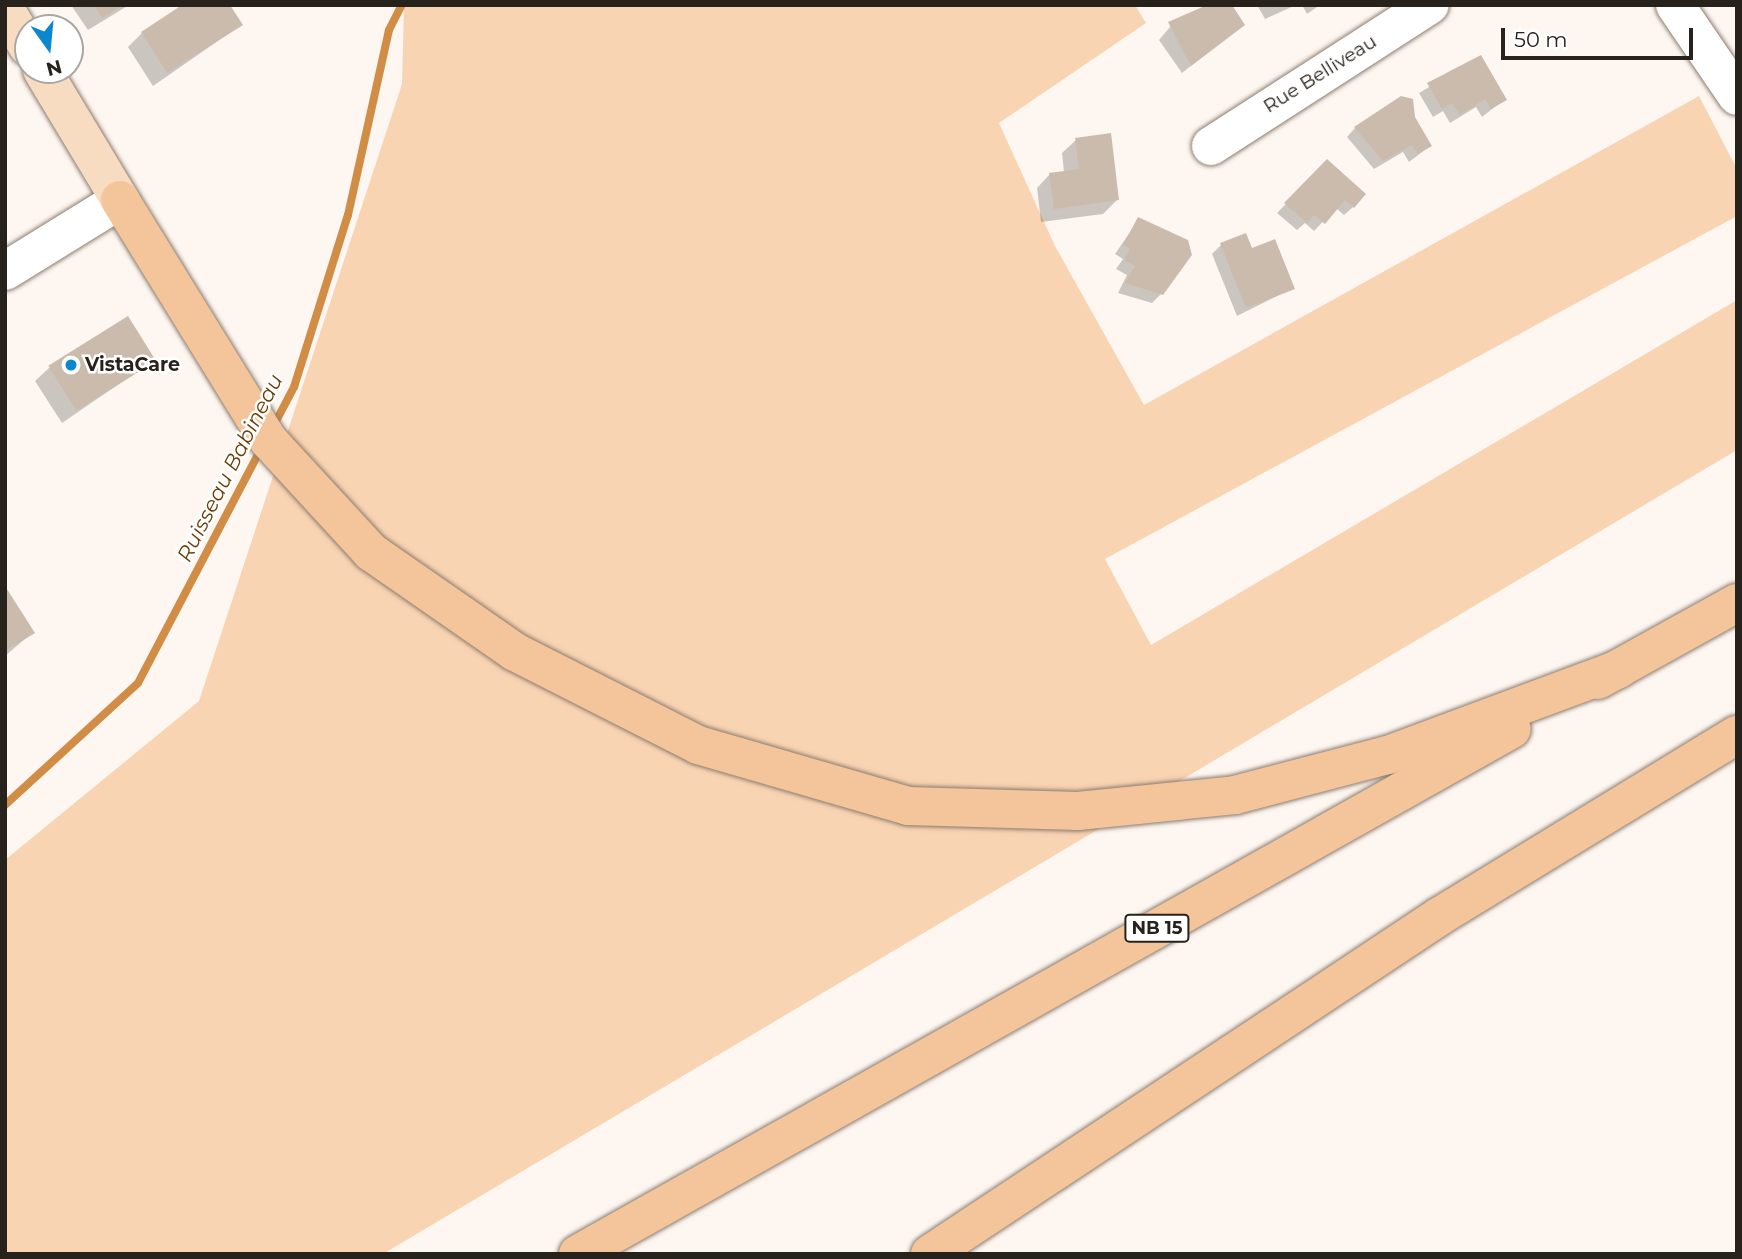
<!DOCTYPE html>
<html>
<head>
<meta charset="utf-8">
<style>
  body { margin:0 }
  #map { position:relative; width:1742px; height:1259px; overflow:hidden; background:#fef7f1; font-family:Montserrat,sans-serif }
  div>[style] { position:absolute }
  .green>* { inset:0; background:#f9d4b2 }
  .shadow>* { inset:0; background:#0003 }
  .stream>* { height:8px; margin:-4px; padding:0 4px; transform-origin:4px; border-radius:4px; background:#d18c46 }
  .building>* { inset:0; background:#cbbbac; transform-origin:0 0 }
  .roads { filter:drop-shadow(0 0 2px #8c7c6f) drop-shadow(0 0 2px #8c7c6f) }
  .minor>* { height:38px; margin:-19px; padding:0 19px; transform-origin:19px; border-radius:19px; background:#fff }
  .major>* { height:38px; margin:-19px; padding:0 19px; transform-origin:19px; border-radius:19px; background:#f8dcc2 }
  .highway>* { height:38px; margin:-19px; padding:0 19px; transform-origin:19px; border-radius:19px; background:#f4c59a }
  .dots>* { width:19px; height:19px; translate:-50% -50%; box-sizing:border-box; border:4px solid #fff; border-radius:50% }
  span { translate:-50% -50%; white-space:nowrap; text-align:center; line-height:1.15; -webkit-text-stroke:5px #fff; paint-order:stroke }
  .shield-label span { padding:2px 5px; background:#fff; border:2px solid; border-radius:5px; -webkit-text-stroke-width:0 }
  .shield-label { font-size:18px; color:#28221c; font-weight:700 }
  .street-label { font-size:19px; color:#28221c }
  .poi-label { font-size:19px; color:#28221c; font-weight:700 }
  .left { translate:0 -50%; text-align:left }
  .water-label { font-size:21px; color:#6b3d04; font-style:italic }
  .frame { position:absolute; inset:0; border:7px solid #28221c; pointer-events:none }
  .north { position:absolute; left:14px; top:14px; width:70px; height:70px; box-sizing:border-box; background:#fff; border:2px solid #a9a7a4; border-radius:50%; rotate:165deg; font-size:19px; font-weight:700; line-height:28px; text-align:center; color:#28221c }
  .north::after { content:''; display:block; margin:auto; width:24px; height:32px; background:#0b87cf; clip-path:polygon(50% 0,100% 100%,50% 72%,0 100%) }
  .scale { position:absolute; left:1501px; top:28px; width:192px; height:32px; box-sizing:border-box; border:4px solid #28221c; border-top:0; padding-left:9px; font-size:21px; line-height:24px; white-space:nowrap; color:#28221c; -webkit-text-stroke:5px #fff; paint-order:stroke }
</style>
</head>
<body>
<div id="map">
  <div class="green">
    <i style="clip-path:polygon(404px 5px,1135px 5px,1146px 23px,999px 123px,1055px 246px,1144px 405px,1699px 96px,1737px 169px,1737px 216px,1105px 559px,1151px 645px,1737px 300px,1737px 450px,383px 1254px,5px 1254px,5px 860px,199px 701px,402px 84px)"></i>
  </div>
  <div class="shadow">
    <i style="clip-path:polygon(71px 5px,129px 5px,88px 30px)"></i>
    <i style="clip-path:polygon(1257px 5px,1296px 5px,1265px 19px)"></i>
    <i style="clip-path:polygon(1302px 5px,1320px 5px,1307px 14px)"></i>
    <i style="clip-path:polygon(1176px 20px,1242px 25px,1182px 73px,1159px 40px)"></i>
    <i style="clip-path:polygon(241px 25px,153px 86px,128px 47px,142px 33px)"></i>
    <i style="clip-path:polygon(1480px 57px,1505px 99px,1482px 117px,1476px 107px,1450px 123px,1443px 111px,1433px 117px,1419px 93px)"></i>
    <i style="clip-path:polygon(1413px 117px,1430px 146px,1409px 162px,1403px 152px,1374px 169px,1347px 137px,1355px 128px)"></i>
    <i style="clip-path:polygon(1076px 140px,1117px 200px,1103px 214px,1041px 222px,1037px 188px,1050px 174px,1064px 172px,1062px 153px)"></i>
    <i style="clip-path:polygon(1327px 162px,1353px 207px,1344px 215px,1336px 208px,1314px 231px,1305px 223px,1297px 230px,1277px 213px)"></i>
    <i style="clip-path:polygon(1139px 219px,1161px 294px,1152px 303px,1118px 293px,1127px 275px,1116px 269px,1123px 259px,1115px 254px)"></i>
    <i style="clip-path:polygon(1221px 245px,1251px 251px,1293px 288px,1237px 316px,1212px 254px)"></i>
    <i style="clip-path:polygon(154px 360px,62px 423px,35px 381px,49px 368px)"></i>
    <i style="clip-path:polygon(5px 589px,32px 633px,5px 656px)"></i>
  </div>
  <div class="stream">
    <i style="left:274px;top:425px;width:43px;rotate:-62.2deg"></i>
    <i style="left:294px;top:387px;width:180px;rotate:-72.6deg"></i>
    <i style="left:348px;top:215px;width:189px;rotate:-77.5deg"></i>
    <i style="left:389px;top:30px;width:28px;rotate:-63deg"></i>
    <i style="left:5px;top:805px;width:180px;rotate:-42.5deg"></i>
    <i style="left:138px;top:683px;width:264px;rotate:-62.3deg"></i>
  </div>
  <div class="building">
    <i style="clip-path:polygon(94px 5px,123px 5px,102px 18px)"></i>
    <i style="clip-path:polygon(182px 5px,230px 5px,243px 25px,167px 73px,141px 32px)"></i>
    <i style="clip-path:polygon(1207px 5px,1232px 5px,1245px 25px,1191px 66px,1168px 22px)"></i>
    <i style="clip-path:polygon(1481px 55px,1507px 100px,1491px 109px,1485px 99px,1460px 115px,1452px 103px,1442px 109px,1427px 83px)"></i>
    <i style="clip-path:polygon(1401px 96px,1413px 99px,1415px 117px,1432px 146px,1418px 154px,1412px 145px,1383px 161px,1354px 127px)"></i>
    <i style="clip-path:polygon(1111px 133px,1119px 200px,1054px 209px,1049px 173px,1079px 169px,1075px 138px)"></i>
    <i style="clip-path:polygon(1327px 159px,1366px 194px,1354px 208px,1345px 200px,1325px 224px,1314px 215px,1307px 223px,1284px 203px)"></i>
    <i style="clip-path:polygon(1138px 217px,1188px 240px,1192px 255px,1163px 295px,1125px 283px,1135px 266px,1124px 260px,1130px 249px,1123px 245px)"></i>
    <i style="clip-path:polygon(1246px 233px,1252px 248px,1275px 239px,1295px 289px,1246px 308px,1220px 243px)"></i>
    <i style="left:128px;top:316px;width:53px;height:94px;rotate:58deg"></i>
    <i style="clip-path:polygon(5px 586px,35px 633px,5px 651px)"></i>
  </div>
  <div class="roads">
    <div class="minor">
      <i style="left:1675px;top:5px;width:110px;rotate:55.7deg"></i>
      <i style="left:1211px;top:146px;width:260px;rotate:-32.8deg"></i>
      <i style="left:5px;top:271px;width:135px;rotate:-31.7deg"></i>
    </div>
    <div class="major">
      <i style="left:5px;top:9px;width:44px;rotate:58.8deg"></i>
      <i style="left:42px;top:70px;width:152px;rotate:59deg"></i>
    </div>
    <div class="highway">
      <i style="left:120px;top:200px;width:283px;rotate:58.3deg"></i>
      <i style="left:269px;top:441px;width:151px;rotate:47.4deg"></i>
      <i style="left:371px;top:552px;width:175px;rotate:34.8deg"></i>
      <i style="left:515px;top:652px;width:205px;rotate:26.9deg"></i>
      <i style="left:698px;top:745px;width:219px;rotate:16.2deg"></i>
      <i style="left:908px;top:806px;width:170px;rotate:1.7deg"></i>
      <i style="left:1078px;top:811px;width:158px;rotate:-5.8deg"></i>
      <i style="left:1235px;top:795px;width:158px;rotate:-14.7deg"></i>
      <i style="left:1388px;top:755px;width:246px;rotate:-20.4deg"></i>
      <i style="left:1598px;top:680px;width:159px;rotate:-29deg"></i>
      <i style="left:578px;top:1254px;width:1071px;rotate:-29.34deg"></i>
      <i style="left:930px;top:1254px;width:612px;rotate:-33.53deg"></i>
      <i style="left:1440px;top:916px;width:348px;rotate:-31.4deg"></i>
    </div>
  </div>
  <div class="dots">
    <i style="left:71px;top:365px;background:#0b87cf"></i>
  </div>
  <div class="shield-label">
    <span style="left:1157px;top:928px">NB 15</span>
  </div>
  <div class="street-label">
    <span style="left:1320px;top:74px;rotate:-32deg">Rue Belliveau</span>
  </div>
  <div class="poi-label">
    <span class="left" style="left:85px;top:365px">VistaCare</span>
  </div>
  <div class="water-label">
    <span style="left:230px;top:468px;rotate:-63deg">Ruisseau Babineau</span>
  </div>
  <div class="frame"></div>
  <div class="north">N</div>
  <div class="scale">50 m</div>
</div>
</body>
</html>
